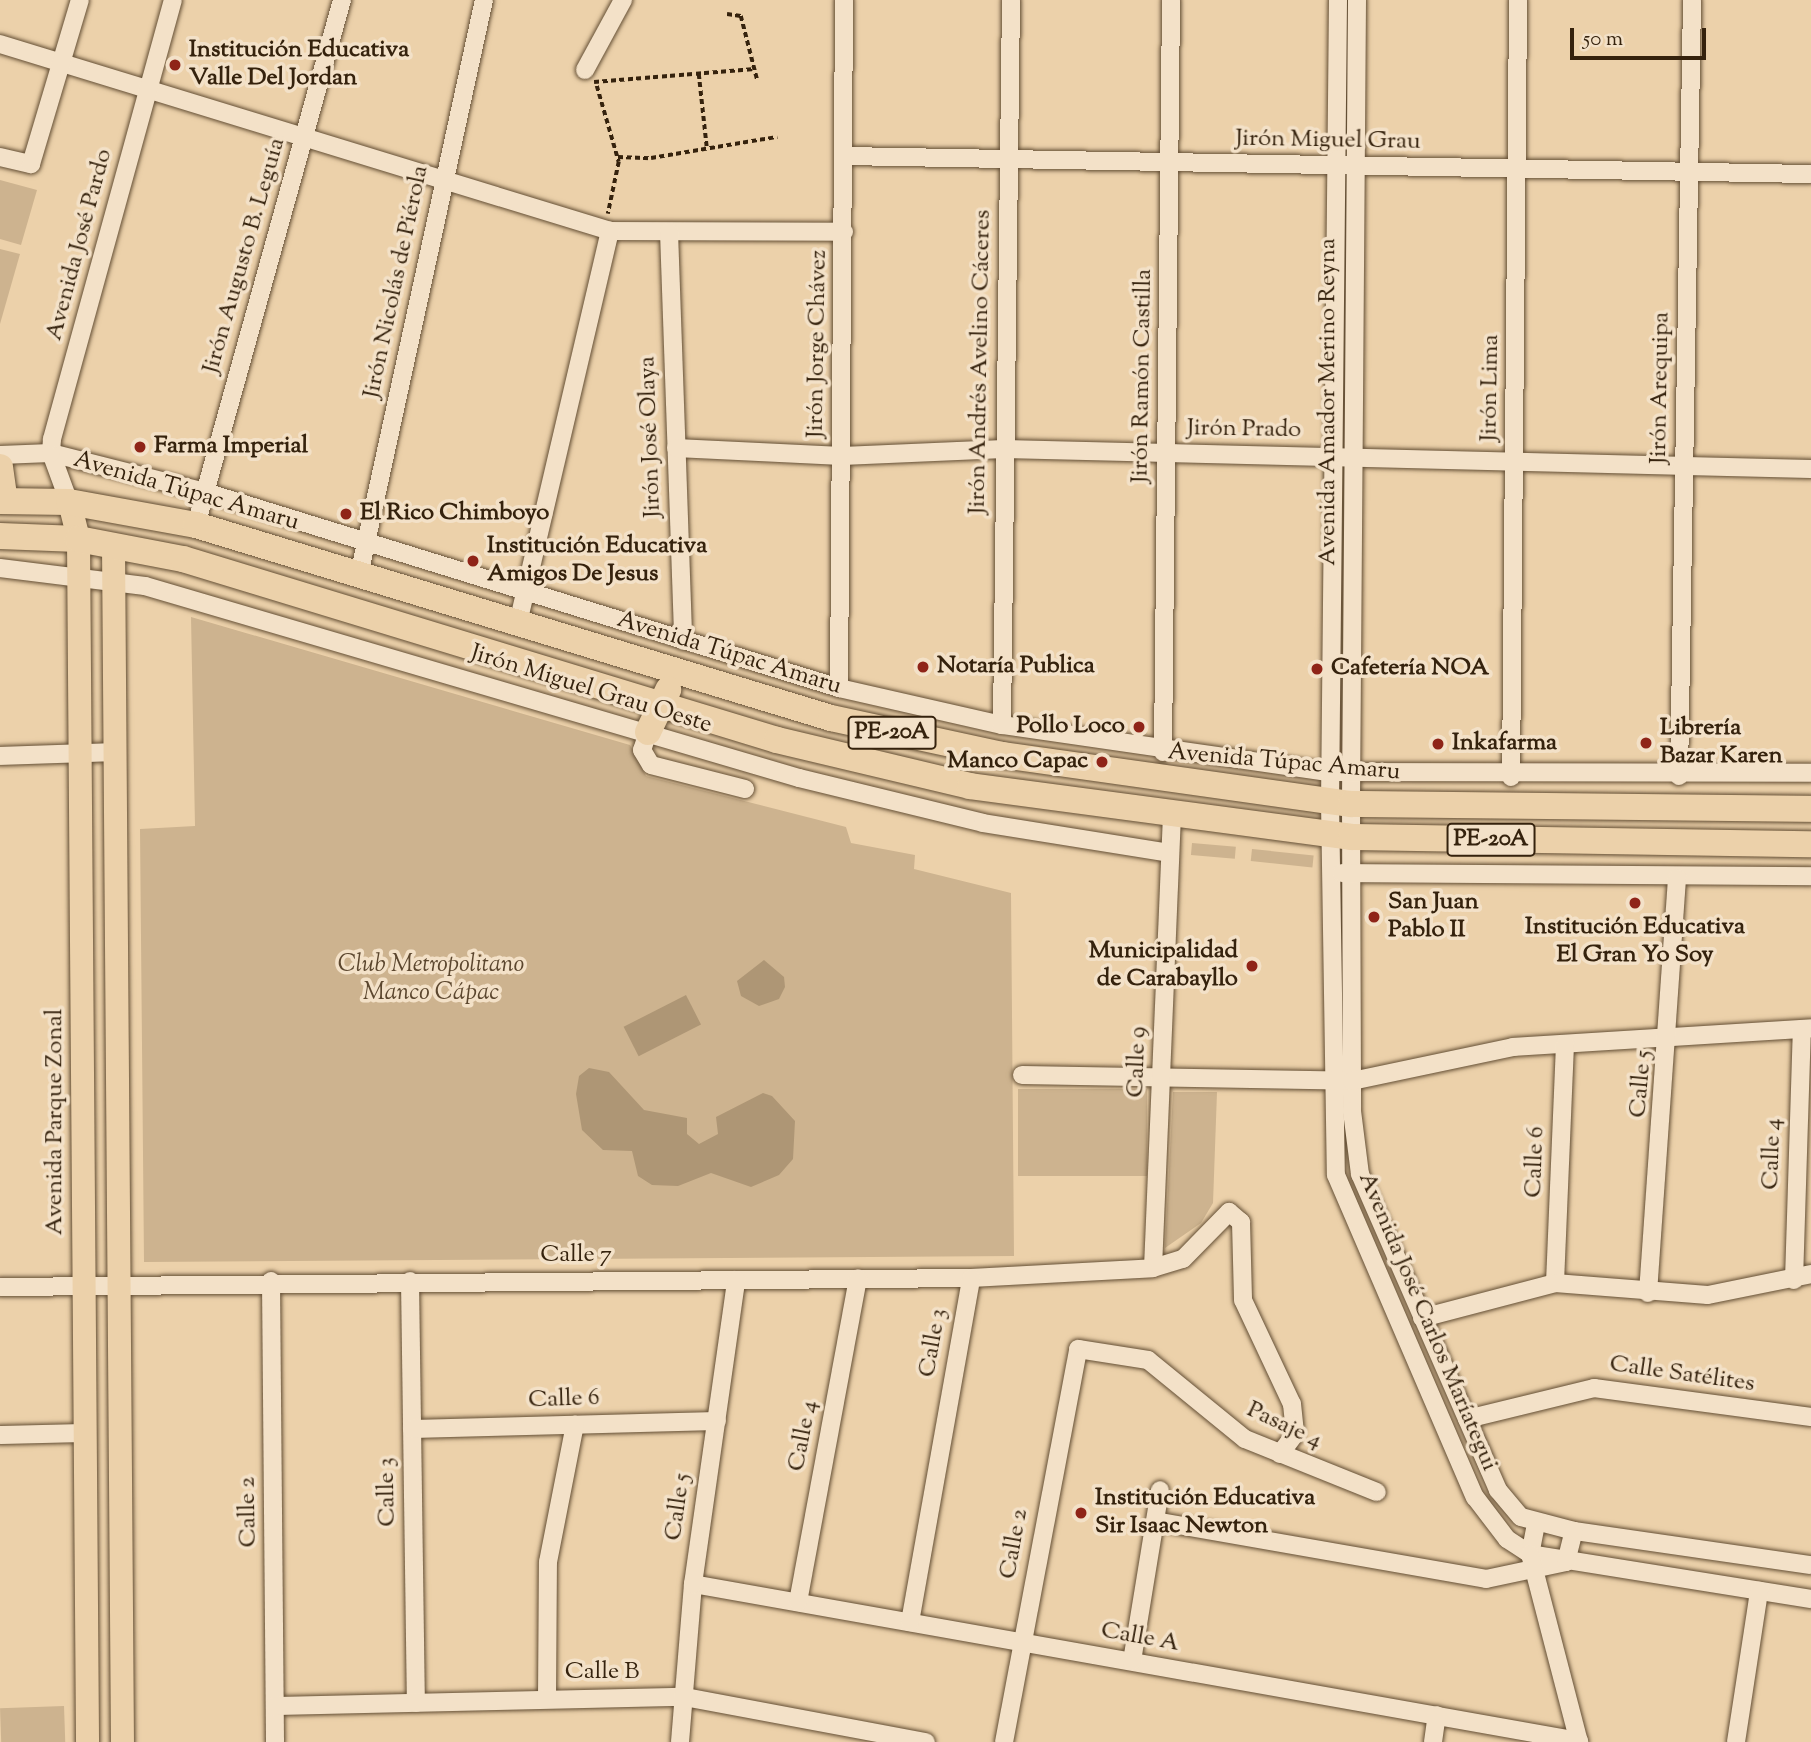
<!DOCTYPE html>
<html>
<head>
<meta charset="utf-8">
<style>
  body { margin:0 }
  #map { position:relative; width:1811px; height:1742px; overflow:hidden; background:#ecd1aa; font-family:"Sorts Mill Goudy",serif }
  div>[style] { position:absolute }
  .green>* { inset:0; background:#cdb38f; transform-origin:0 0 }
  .water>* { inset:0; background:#ae9675; transform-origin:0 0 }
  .path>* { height:3.5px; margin-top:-1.75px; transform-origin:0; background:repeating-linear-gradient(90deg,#35220d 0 5px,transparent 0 8.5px) }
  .roads { filter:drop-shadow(0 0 2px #634e34) drop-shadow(0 0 2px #634e34) }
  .minor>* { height:18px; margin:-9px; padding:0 9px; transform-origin:9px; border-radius:9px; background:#f3e1c8 }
  .major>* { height:23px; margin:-11.5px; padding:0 11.5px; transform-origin:11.5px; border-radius:11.5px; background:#ecd1aa }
  .highway>* { height:26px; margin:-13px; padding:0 13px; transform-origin:13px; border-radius:13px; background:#ecd1aa }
  .dots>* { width:19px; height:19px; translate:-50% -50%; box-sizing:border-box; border:4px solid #f3e1c8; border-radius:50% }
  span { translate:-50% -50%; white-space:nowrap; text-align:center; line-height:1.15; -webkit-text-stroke:7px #f3e1c8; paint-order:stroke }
  .shield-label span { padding:2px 5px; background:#f3e1c8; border:2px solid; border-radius:5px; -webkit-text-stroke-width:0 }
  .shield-label { font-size:23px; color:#35220d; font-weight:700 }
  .poi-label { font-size:24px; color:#35220d; font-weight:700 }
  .left { translate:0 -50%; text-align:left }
  .right { translate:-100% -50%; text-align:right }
  .street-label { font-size:24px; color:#35220d }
  .park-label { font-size:24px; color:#5b462e; font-style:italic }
  .scale { position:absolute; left:1570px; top:28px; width:136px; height:32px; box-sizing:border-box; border:4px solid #35220d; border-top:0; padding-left:9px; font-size:21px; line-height:24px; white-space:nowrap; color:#35220d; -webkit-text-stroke:5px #f3e1c8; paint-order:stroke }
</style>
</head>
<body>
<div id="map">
  <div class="green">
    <i style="clip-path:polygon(0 180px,37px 190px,21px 245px,0 239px)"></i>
    <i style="clip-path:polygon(0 249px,20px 254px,0 324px)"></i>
    <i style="clip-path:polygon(191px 617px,630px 745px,646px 776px,846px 827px,851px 843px,915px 855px,914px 869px,1011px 893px,1014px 1256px,144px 1262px,140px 829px,195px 826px)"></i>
    <i style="left:1192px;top:843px;width:44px;height:12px;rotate:5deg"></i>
    <i style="left:1252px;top:849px;width:62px;height:12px;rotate:6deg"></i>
    <i style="left:1018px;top:1089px;width:129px;height:87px"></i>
    <i style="clip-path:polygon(1173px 1092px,1217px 1092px,1213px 1203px,1201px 1223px,1165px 1248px)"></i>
    <i style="left:64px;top:1706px;width:36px;height:64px;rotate:88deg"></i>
  </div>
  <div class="water">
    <i style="clip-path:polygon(764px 960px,784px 977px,785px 987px,779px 999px,759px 1006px,741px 996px,737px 981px)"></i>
    <i style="left:686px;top:995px;width:33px;height:70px;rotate:63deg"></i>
    <i style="clip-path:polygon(589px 1068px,609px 1072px,644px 1110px,687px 1118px,687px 1134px,699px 1144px,718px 1134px,716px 1117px,763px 1093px,772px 1096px,795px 1121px,793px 1159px,779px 1175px,751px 1187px,711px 1173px,678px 1186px,652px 1185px,638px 1176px,632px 1151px,603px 1150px,582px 1130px,576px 1094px,579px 1076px)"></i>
  </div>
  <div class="path">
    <i style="left:727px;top:14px;width:14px;rotate:8deg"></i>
    <i style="left:741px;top:16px;width:65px;rotate:75.7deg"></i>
    <i style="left:699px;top:74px;width:74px;rotate:83.8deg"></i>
    <i style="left:594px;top:82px;width:161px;rotate:-4.6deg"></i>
    <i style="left:597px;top:86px;width:79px;rotate:73.9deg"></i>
    <i style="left:619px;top:162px;width:53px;rotate:101.9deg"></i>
    <i style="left:618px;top:157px;width:33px;rotate:2deg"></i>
    <i style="left:651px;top:158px;width:128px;rotate:-9.5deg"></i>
  </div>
  <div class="roads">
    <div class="minor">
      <i style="left:1338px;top:0;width:802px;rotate:90.57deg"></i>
      <i style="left:1330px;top:802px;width:373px;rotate:89.1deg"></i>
      <i style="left:1336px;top:1175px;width:351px;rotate:66.7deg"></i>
      <i style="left:1475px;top:1497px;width:53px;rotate:52.7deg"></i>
      <i style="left:1507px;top:1539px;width:27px;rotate:33deg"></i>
      <i style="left:1530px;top:1554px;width:285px;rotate:9.1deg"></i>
      <i style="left:1357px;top:0;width:804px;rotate:90.43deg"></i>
      <i style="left:1351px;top:804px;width:307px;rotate:89.8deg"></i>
      <i style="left:1352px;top:1111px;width:64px;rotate:82.8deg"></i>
      <i style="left:1360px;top:1174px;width:345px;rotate:66.4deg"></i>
      <i style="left:1498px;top:1490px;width:35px;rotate:50deg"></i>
      <i style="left:1521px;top:1517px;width:55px;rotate:14.8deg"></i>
      <i style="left:1574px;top:1531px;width:239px;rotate:8.2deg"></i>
      <i style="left:0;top:44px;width:638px;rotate:17.04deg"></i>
      <i style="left:610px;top:231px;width:234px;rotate:0.2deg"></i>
      <i style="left:585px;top:70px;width:80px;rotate:-61.5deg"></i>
      <i style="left:845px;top:156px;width:966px;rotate:1.07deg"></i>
      <i style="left:0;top:157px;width:32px;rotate:13deg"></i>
      <i style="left:31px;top:164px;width:171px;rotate:-73.4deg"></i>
      <i style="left:669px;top:232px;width:409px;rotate:88deg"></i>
      <i style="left:676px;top:448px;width:166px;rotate:2.8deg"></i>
      <i style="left:842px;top:456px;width:162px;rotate:-2.5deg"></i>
      <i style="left:1004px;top:449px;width:807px;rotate:1.42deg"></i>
      <i style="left:0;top:455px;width:51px;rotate:-2.2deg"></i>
      <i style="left:51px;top:453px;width:159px;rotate:14.2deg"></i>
      <i style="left:205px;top:492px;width:664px;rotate:17.18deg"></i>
      <i style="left:839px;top:688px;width:167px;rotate:12.8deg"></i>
      <i style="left:1002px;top:725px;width:331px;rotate:8.2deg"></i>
      <i style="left:1330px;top:772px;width:481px;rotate:0.1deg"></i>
      <i style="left:69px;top:502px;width:52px;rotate:-110.2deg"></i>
      <i style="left:51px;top:453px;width:14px;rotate:-86deg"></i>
      <i style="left:52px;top:439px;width:455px;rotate:-74.6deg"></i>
      <i style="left:196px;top:525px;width:545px;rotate:-74.46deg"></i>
      <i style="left:0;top:568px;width:146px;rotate:7.1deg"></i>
      <i style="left:145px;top:586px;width:682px;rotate:16.36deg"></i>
      <i style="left:799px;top:778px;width:189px;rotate:13.7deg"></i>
      <i style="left:983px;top:823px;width:189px;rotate:9.1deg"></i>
      <i style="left:359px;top:575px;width:588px;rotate:-77.74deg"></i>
      <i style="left:518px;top:623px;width:403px;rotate:-76.8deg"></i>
      <i style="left:839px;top:688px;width:688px;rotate:-89.58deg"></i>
      <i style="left:1002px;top:725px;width:725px;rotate:-89.29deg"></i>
      <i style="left:648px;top:732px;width:19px;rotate:108deg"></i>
      <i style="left:642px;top:750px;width:17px;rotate:59deg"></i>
      <i style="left:651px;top:765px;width:97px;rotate:14.3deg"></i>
      <i style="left:1163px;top:752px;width:752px;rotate:-89.39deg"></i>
      <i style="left:0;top:756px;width:115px;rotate:-2deg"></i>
      <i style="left:1679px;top:776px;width:776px;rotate:-89.04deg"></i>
      <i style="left:1511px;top:777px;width:777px;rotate:-89.48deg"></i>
      <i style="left:1342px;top:873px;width:469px;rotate:0.4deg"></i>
      <i style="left:1022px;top:1075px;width:330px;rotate:1deg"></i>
      <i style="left:1352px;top:1081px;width:165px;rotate:-11.9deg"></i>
      <i style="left:1513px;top:1047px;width:299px;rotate:-3.6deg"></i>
      <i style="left:1153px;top:1268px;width:452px;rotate:-87.6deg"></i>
      <i style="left:1794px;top:1280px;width:251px;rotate:-88.2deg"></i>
      <i style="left:271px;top:1281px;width:461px;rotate:89.5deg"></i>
      <i style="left:410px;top:1281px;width:422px;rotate:89.2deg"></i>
      <i style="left:1555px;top:1283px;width:239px;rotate:-87.6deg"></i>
      <i style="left:0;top:1287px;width:971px;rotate:-0.53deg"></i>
      <i style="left:971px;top:1278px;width:182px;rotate:-3.1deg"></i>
      <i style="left:1153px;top:1268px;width:31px;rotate:-17deg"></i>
      <i style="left:1183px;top:1259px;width:66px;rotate:-45.6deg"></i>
      <i style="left:1229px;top:1212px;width:16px;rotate:40deg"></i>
      <i style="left:1241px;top:1222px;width:78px;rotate:88.5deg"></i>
      <i style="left:1243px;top:1300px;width:115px;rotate:64.8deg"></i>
      <i style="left:1292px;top:1404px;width:30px;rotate:84deg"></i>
      <i style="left:1295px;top:1434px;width:25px;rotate:127deg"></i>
      <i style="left:1648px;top:1293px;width:416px;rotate:-86deg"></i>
      <i style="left:1422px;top:1318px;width:138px;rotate:-14.7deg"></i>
      <i style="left:1555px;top:1283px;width:153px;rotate:4.5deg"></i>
      <i style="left:1708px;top:1295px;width:105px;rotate:-11.5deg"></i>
      <i style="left:1467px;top:1419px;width:131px;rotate:-13.7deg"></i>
      <i style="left:1594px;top:1388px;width:219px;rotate:7.6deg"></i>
      <i style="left:412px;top:1429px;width:305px;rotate:-1.5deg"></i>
      <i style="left:0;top:1435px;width:85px;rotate:-1.3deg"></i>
      <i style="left:1155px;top:1521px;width:336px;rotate:9.9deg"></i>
      <i style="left:1486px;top:1579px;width:82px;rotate:-12deg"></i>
      <i style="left:1566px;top:1562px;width:32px;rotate:-76deg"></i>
      <i style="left:1536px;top:1524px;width:31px;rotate:101deg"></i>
      <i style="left:1530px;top:1554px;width:194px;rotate:75.4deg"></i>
      <i style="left:693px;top:1584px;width:900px;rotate:10.05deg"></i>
      <i style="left:798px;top:1602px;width:329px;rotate:-79.5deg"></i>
      <i style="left:910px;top:1622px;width:349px;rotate:-79.9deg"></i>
      <i style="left:1132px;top:1661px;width:173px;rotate:-80.7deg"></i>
      <i style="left:547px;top:1698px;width:136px;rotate:-89.6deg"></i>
      <i style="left:548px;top:1562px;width:140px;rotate:-78.9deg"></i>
      <i style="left:275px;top:1706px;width:410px;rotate:-1.3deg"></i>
      <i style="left:685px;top:1697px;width:245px;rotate:10.6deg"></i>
      <i style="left:680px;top:1742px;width:159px;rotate:-85.3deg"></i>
      <i style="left:693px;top:1584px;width:307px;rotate:-81.9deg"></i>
      <i style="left:1004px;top:1742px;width:400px;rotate:-79.3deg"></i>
      <i style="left:1078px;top:1349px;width:71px;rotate:8.9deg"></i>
      <i style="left:1148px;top:1360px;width:125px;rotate:39.2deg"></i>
      <i style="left:1245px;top:1439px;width:142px;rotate:21.9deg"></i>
      <i style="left:1433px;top:1742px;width:27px;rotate:-82deg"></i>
      <i style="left:1736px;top:1742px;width:153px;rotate:-81.3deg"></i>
    </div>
    <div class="major">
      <i style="left:69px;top:502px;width:38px;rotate:76deg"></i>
      <i style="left:78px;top:539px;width:1203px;rotate:89.57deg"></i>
      <i style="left:113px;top:545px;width:1197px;rotate:89.57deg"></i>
    </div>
    <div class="highway">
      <i style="left:0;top:467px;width:34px;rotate:82deg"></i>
      <i style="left:0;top:501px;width:69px;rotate:0.8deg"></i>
      <i style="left:69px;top:502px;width:129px;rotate:10.3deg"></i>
      <i style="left:196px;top:525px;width:664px;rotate:16.91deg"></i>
      <i style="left:831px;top:718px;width:175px;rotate:12.2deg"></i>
      <i style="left:1002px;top:755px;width:352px;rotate:8deg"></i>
      <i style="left:1351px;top:804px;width:460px;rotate:0.6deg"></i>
      <i style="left:0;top:536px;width:78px;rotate:2.2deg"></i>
      <i style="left:78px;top:539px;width:107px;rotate:10.8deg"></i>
      <i style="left:183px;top:559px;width:621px;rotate:16.95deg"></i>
      <i style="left:777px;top:740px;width:198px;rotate:13.4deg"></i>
      <i style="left:970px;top:786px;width:384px;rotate:7.6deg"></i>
      <i style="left:1351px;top:837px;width:460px;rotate:0.9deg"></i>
      <i style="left:648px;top:732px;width:47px;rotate:-64.5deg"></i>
    </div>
  </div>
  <div class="dots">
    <i style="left:175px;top:65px;background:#8f2418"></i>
    <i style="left:140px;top:447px;background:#8f2418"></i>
    <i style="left:346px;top:514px;background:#8f2418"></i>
    <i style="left:473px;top:561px;background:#8f2418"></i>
    <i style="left:923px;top:667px;background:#8f2418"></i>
    <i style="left:1317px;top:669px;background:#8f2418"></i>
    <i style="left:1139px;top:727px;background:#8f2418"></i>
    <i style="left:1646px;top:743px;background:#8f2418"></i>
    <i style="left:1438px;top:744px;background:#8f2418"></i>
    <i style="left:1102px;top:762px;background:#8f2418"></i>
    <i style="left:1635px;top:903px;background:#8f2418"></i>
    <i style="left:1374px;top:917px;background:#8f2418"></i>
    <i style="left:1252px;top:966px;background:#8f2418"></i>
    <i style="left:1081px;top:1513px;background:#8f2418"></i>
  </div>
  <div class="shield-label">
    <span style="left:892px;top:733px">PE-20A</span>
    <span style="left:1491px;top:840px">PE-20A</span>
  </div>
  <div class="poi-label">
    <span class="left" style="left:189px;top:65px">Institución Educativa<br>Valle Del Jordan</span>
    <span class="left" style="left:154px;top:447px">Farma Imperial</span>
    <span class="left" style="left:360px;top:514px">El Rico Chimboyo</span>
    <span class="left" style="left:487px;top:561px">Institución Educativa<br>Amigos De Jesus</span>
    <span class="left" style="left:937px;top:667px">Notaría Publica</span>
    <span class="left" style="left:1331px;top:669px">Cafetería NOA</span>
    <span class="right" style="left:1125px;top:727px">Pollo Loco</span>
    <span class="left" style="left:1660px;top:743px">Librería<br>Bazar Karen</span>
    <span class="left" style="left:1452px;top:744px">Inkafarma</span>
    <span class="right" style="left:1088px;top:762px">Manco Capac</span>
    <span class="left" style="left:1388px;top:917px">San Juan<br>Pablo II</span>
    <span style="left:1635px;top:942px">Institución Educativa<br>El Gran Yo Soy</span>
    <span class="right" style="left:1238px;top:966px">Municipalidad<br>de Carabayllo</span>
    <span class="left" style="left:1095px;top:1513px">Institución Educativa<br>Sir Isaac Newton</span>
  </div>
  <div class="street-label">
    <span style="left:1328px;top:141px;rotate:1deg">Jirón Miguel Grau</span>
    <span style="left:80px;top:245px;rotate:-75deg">Avenida José Pardo</span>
    <span style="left:245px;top:256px;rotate:-74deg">Jirón Augusto B. Leguía</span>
    <span style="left:397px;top:282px;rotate:-78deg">Jirón Nicolás de Piérola</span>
    <span style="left:818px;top:344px;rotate:-89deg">Jirón Jorge Chávez</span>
    <span style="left:981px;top:362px;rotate:-89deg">Jirón Andrés Avelino Cáceres</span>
    <span style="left:1143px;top:376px;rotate:-89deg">Jirón Ramón Castilla</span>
    <span style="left:1491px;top:388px;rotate:-89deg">Jirón Lima</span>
    <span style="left:1661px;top:388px;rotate:-89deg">Jirón Arequipa</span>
    <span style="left:1329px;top:402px;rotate:-90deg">Avenida Amador Merino Reyna</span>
    <span style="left:1244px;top:430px;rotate:1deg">Jirón Prado</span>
    <span style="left:651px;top:437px;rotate:-92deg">Jirón José Olaya</span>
    <span style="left:186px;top:492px;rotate:16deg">Avenida Túpac Amaru</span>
    <span style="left:729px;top:654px;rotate:17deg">Avenida Túpac Amaru</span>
    <span style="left:591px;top:690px;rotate:17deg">Jirón Miguel Grau Oeste</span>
    <span style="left:1284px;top:763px;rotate:5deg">Avenida Túpac Amaru</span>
    <span style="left:1138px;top:1062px;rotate:-88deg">Calle 9</span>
    <span style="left:1642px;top:1084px;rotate:-85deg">Calle 5</span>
    <span style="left:56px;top:1122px;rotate:-90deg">Avenida Parque Zonal</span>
    <span style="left:1773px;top:1154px;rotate:-88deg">Calle 4</span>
    <span style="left:1536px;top:1162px;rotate:-88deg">Calle 6</span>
    <span style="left:576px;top:1256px">Calle 7</span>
    <span style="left:1427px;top:1322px;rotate:67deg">Avenida José Carlos Maríategui</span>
    <span style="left:934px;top:1343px;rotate:-80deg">Calle 3</span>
    <span style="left:1682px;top:1375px;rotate:8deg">Calle Satélites</span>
    <span style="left:564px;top:1400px;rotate:-2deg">Calle 6</span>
    <span style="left:1284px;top:1426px;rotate:25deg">Pasaje 4</span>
    <span style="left:804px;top:1436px;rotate:-79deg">Calle 4</span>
    <span style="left:388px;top:1492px;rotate:-91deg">Calle 3</span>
    <span style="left:679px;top:1507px;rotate:-82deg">Calle 5</span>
    <span style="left:249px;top:1512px;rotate:-91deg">Calle 2</span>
    <span style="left:1015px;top:1544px;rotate:-80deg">Calle 2</span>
    <span style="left:1140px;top:1638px;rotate:10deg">Calle A</span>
    <span style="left:602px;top:1673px">Calle B</span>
  </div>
  <div class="park-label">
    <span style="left:431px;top:980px">Club Metropolitano<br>Manco Cápac</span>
  </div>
  <div class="scale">50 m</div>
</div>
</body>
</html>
